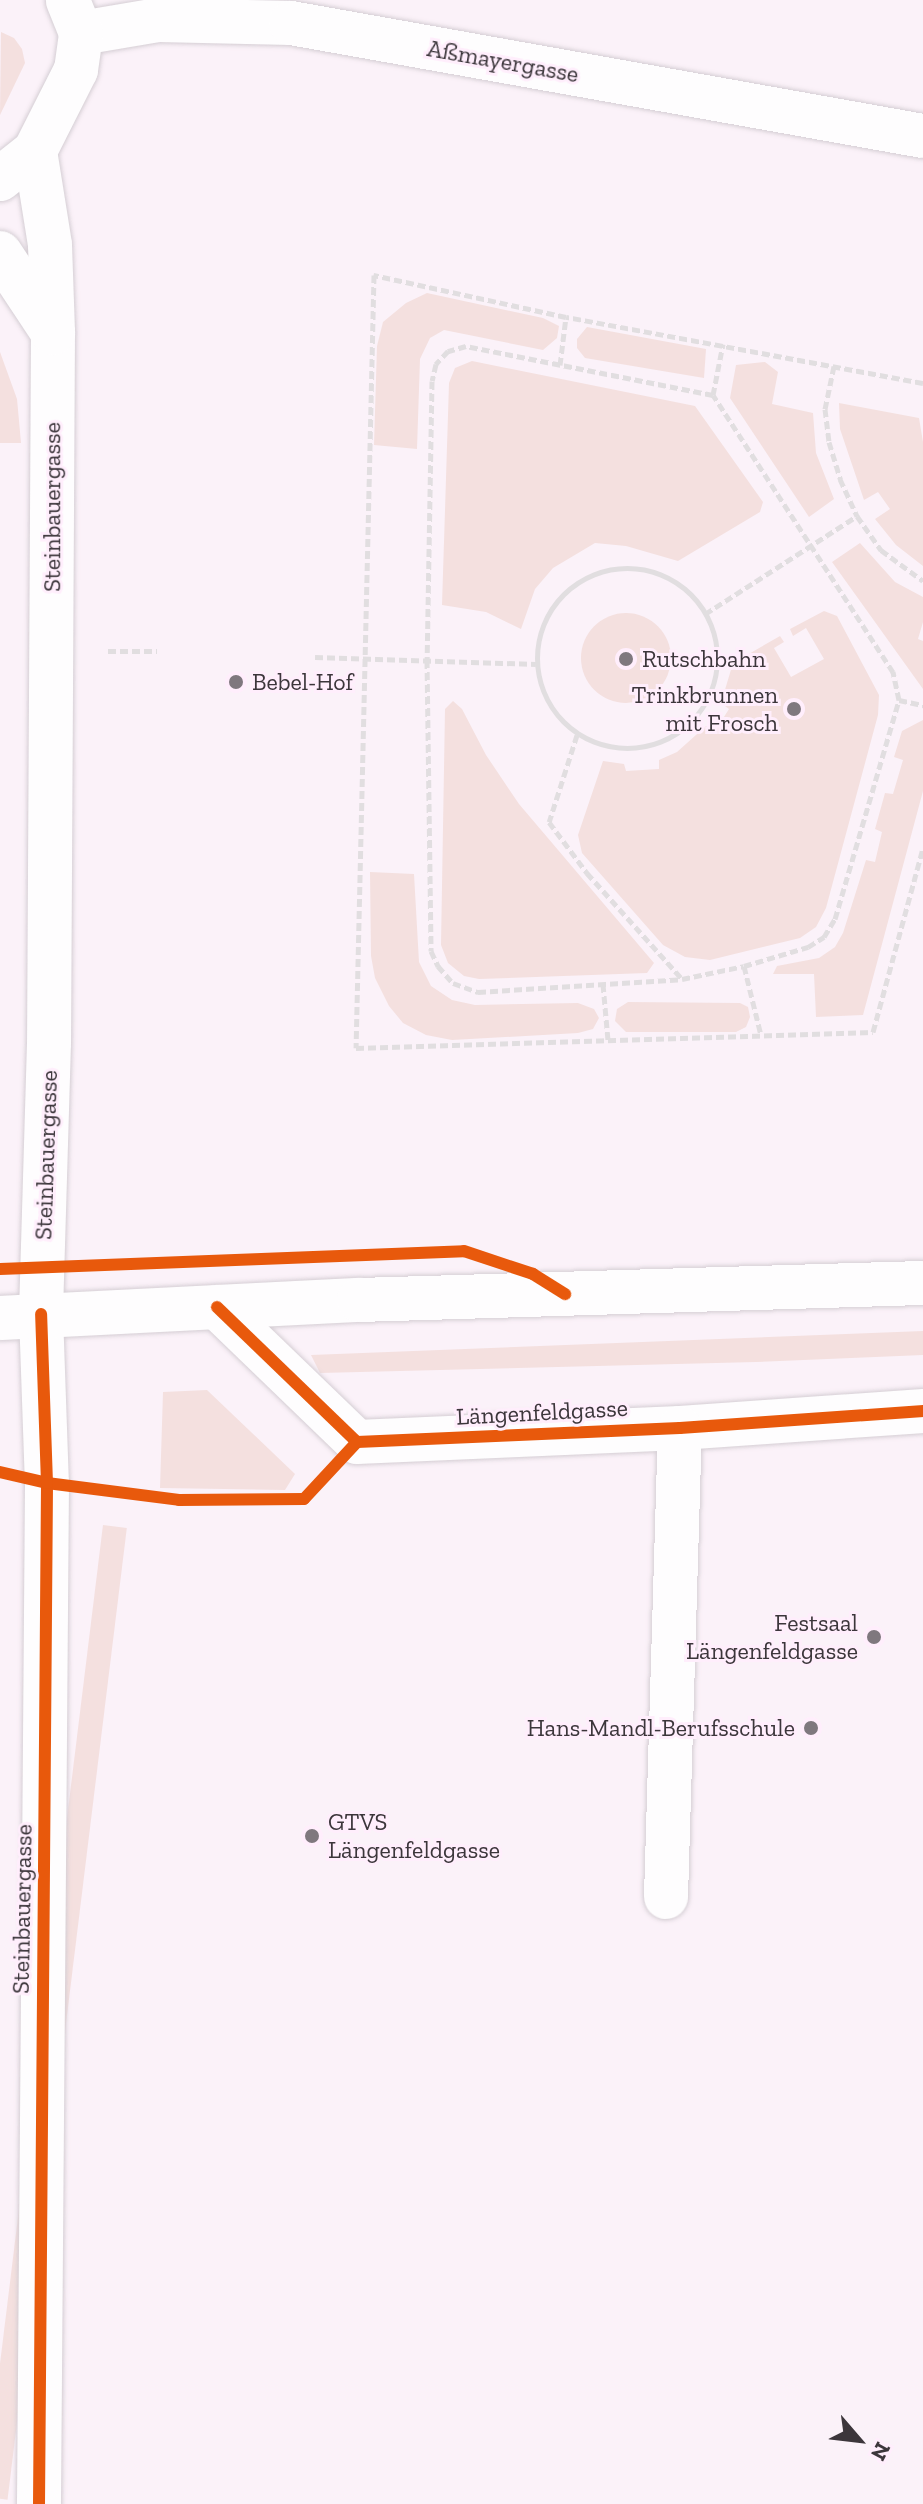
<!DOCTYPE html>
<html>
<head>
<meta charset="utf-8">
<style>
  body { margin:0 }
  #map { position:relative; width:923px; height:2504px; overflow:hidden; background:#fbf2f9; font-family:"Zilla Slab",serif }
  div>[style] { position:absolute }
  .green>* { inset:0; background:#f4e0df; transform-origin:0 0 }
  .round { border-radius:50% }
  .path>* { height:5px; margin-top:-2.5px; transform-origin:0; background:repeating-linear-gradient(90deg,#e1dee0 0 8px,transparent 0 12px) }
  .path>.ring { margin:-2.5px; padding:0; box-sizing:content-box; background:none; border:5px solid #e1dee0; border-radius:50% }
  .roads { filter:drop-shadow(0 0 2px #d5ced4) drop-shadow(0 0 2px #d5ced4) }
  .minor>* { height:44px; margin:-22px; padding:0 22px; transform-origin:22px; border-radius:22px; background:#fefdfe }
  .cycleway>* { height:12px; margin:-6px; padding:0 6px; transform-origin:6px; border-radius:6px; background:#e8590c }
  .dots>* { width:22px; height:22px; translate:-50% -50%; box-sizing:border-box; border:4px solid #ffeefc; border-radius:50% }
  span { translate:-50% -50%; white-space:nowrap; text-align:center; line-height:1.15; -webkit-text-stroke:6px #ffeefc; paint-order:stroke }
  .street-label { font-size:24px; color:#3c363b }
  .poi-label { font-size:24px; color:#3c363b }
  .left { translate:0 -50%; text-align:left }
  .right { translate:-100% -50%; text-align:right }
  .north { position:absolute; left:819px; top:2400px; width:80px; height:80px; -webkit-text-stroke:6px #ffeefc; paint-order:stroke; rotate:118deg; font-size:22px; font-weight:700; line-height:32px; text-align:center; color:#3c363b }
  .north::after { content:''; display:block; margin:auto; width:28px; height:36px; background:#3c363b; clip-path:polygon(50% 0,100% 100%,50% 72%,0 100%) }
</style>
</head>
<body>
<div id="map">
  <div class="green">
    <i style="clip-path:polygon(1px 32px,14px 38px,22px 49px,25px 63px,0 115px)"></i>
    <i style="clip-path:polygon(427px 293px,543px 318px,559px 326px,557px 338px,543px 350px,444px 330px,430px 338px,420px 359px,417px 449px,374px 445px,377px 346px,383px 322px,406px 303px)"></i>
    <i style="clip-path:polygon(587px 327px,706px 349px,704px 378px,585px 358px,577px 348px,577px 339px)"></i>
    <i style="clip-path:polygon(0 352px,17px 399px,21px 443px,0 443px)"></i>
    <i style="clip-path:polygon(472px 361px,695px 406px,763px 502px,760px 512px,678px 561px,626px 546px,595px 543px,553px 568px,535px 589px,521px 629px,486px 612px,442px 605px,449px 383px,455px 368px)"></i>
    <i style="clip-path:polygon(765px 362px,778px 372px,772px 404px,813px 413px,816px 453px,834px 499px,809px 517px,730px 398px,736px 365px)"></i>
    <i style="clip-path:polygon(839px 403px,919px 418px,923px 442px,923px 566px,896px 545px,875px 519px,890px 509px,878px 492px,864px 500px,840px 429px)"></i>
    <i style="clip-path:polygon(860px 543px,895px 582px,923px 597px,923px 622px,918px 639px,923px 641px,923px 689px,832px 562px)"></i>
    <i style="clip-path:polygon(824px 611px,837px 616px,879px 695px,878px 715px,826px 908px,816px 927px,800px 938px,710px 960px,685px 957px,663px 945px,582px 853px,578px 835px,603px 761px,624px 764px,626px 771px,659px 769px,659px 760px,677px 752px,706px 726px,715px 731px,729px 709px,721px 703px,733px 663px,780px 636px,784px 642px,774px 648px,791px 677px,824px 659px,806px 628px,793px 636px,790px 629px)"></i>
    <i class="round" style="left:581px;top:613px;width:90px;height:90px"></i>
    <i style="clip-path:polygon(453px 701px,462px 709px,486px 755px,519px 804px,654px 963px,647px 973px,479px 979px,464px 976px,448px 963px,441px 945px,445px 709px)"></i>
    <i style="clip-path:polygon(923px 720px,923px 791px,863px 1015px,816px 1017px,814px 974px,773px 974px,777px 966px,819px 958px,835px 947px,843px 933px,866px 860px,875px 862px,882px 832px,875px 829px,885px 793px,893px 794px,903px 760px,894px 757px,902px 731px)"></i>
    <i style="clip-path:polygon(370px 872px,414px 874px,419px 962px,431px 986px,452px 1000px,475px 1005px,578px 1003px,594px 1009px,599px 1018px,593px 1029px,578px 1033px,452px 1040px,426px 1035px,403px 1023px,389px 1006px,375px 978px,371px 956px)"></i>
    <i style="clip-path:polygon(628px 1002px,740px 1003px,748px 1007px,750px 1017px,746px 1027px,736px 1032px,626px 1032px,615px 1021px,617px 1009px)"></i>
    <i style="clip-path:polygon(923px 1331px,923px 1355px,756px 1362px,320px 1373px,311px 1355px)"></i>
    <i style="clip-path:polygon(207px 1390px,295px 1474px,285px 1490px,160px 1488px,163px 1392px)"></i>
    <i style="left:103px;top:1525px;width:24px;height:979px;rotate:7deg"></i>
  </div>
  <div class="path">
    <i style="left:560px;top:365px;width:48px;rotate:-82.9deg"></i>
    <i style="left:834px;top:366px;width:44px;rotate:101.8deg"></i>
    <i style="left:825px;top:409px;width:33px;rotate:83deg"></i>
    <i style="left:829px;top:442px;width:39px;rotate:73deg"></i>
    <i style="left:840px;top:479px;width:41px;rotate:65.3deg"></i>
    <i style="left:857px;top:516px;width:42px;rotate:54.8deg"></i>
    <i style="left:881px;top:550px;width:52px;rotate:36.4deg"></i>
    <i style="left:923px;top:383px;width:363px;rotate:-169.5deg"></i>
    <i style="left:566px;top:317px;width:197px;rotate:-167.7deg"></i>
    <i style="left:374px;top:275px;width:773px;rotate:91.33deg"></i>
    <i style="left:356px;top:1048px;width:517px;rotate:-1.77deg"></i>
    <i style="left:873px;top:1032px;width:191px;rotate:-74.8deg"></i>
    <i style="left:713px;top:395px;width:252px;rotate:-168.8deg"></i>
    <i style="left:466px;top:346px;width:19px;rotate:164deg"></i>
    <i style="left:448px;top:351px;width:18px;rotate:133deg"></i>
    <i style="left:436px;top:364px;width:17px;rotate:103deg"></i>
    <i style="left:432px;top:381px;width:279px;rotate:91deg"></i>
    <i style="left:427px;top:660px;width:291px;rotate:89.2deg"></i>
    <i style="left:431px;top:951px;width:17px;rotate:65deg"></i>
    <i style="left:438px;top:966px;width:23px;rotate:49deg"></i>
    <i style="left:453px;top:983px;width:27px;rotate:20deg"></i>
    <i style="left:478px;top:992px;width:204px;rotate:-3.6deg"></i>
    <i style="left:682px;top:979px;width:63px;rotate:-11.8deg"></i>
    <i style="left:744px;top:966px;width:67px;rotate:-16.5deg"></i>
    <i style="left:808px;top:947px;width:19px;rotate:-32deg"></i>
    <i style="left:824px;top:937px;width:21px;rotate:-59deg"></i>
    <i style="left:835px;top:919px;width:228px;rotate:-73.7deg"></i>
    <i style="left:899px;top:700px;width:29px;rotate:-102deg"></i>
    <i style="left:893px;top:672px;width:330px;rotate:-123deg"></i>
    <i style="left:713px;top:395px;width:52px;rotate:-78.9deg"></i>
    <i class="ring" style="left:537px;top:568px;width:175px;height:175px"></i>
    <i style="left:705px;top:614px;width:181px;rotate:-32.8deg"></i>
    <i style="left:108px;top:651px;width:49px"></i>
    <i style="left:315px;top:657px;width:221px;rotate:1.8deg"></i>
    <i style="left:899px;top:700px;width:25px;rotate:12deg"></i>
    <i style="left:577px;top:735px;width:91px;rotate:107.8deg"></i>
    <i style="left:549px;top:822px;width:64px;rotate:53.3deg"></i>
    <i style="left:587px;top:873px;width:142px;rotate:48.1deg"></i>
    <i style="left:744px;top:966px;width:71px;rotate:76.2deg"></i>
    <i style="left:603px;top:984px;width:56px;rotate:84.9deg"></i>
  </div>
  <div class="roads">
    <div class="minor">
      <i style="left:81px;top:33px;width:78px;rotate:-9.6deg"></i>
      <i style="left:158px;top:20px;width:133px;rotate:1.3deg"></i>
      <i style="left:291px;top:23px;width:642px;rotate:10.14deg"></i>
      <i style="left:35px;top:151px;width:95px;rotate:80.9deg"></i>
      <i style="left:50px;top:245px;width:88px;rotate:88deg"></i>
      <i style="left:53px;top:333px;width:710px;rotate:90.32deg"></i>
      <i style="left:49px;top:1043px;width:271px;rotate:91.7deg"></i>
      <i style="left:41px;top:1314px;width:169px;rotate:88deg"></i>
      <i style="left:47px;top:1483px;width:1021px;rotate:90.45deg"></i>
      <i style="left:0;top:179px;width:45px;rotate:-38.7deg"></i>
      <i style="left:35px;top:151px;width:91px;rotate:-63.2deg"></i>
      <i style="left:76px;top:70px;width:37px;rotate:-82deg"></i>
      <i style="left:81px;top:33px;width:35px;rotate:-112deg"></i>
      <i style="left:0;top:253px;width:96px;rotate:56.5deg"></i>
      <i style="left:217px;top:1307px;width:194px;rotate:44deg"></i>
      <i style="left:357px;top:1442px;width:323px;rotate:-2.5deg"></i>
      <i style="left:680px;top:1428px;width:244px;rotate:-4deg"></i>
      <i style="left:0;top:1318px;width:359px;rotate:-2.9deg"></i>
      <i style="left:359px;top:1300px;width:564px;rotate:-1.73deg"></i>
      <i style="left:666px;top:1897px;width:469px;rotate:-88.3deg"></i>
    </div>
  </div>
  <div class="cycleway">
    <i style="left:0;top:1269px;width:464px;rotate:-2.2deg"></i>
    <i style="left:464px;top:1251px;width:73px;rotate:18.4deg"></i>
    <i style="left:533px;top:1274px;width:38px;rotate:32deg"></i>
    <i style="left:217px;top:1307px;width:194px;rotate:44deg"></i>
    <i style="left:357px;top:1442px;width:323px;rotate:-2.5deg"></i>
    <i style="left:680px;top:1428px;width:244px;rotate:-4deg"></i>
    <i style="left:0;top:1472px;width:48px;rotate:13.2deg"></i>
    <i style="left:47px;top:1483px;width:133px;rotate:7.3deg"></i>
    <i style="left:179px;top:1500px;width:125px;rotate:-0.5deg"></i>
    <i style="left:304px;top:1499px;width:78px;rotate:-47.1deg"></i>
    <i style="left:39px;top:2504px;width:1021px;rotate:-89.55deg"></i>
    <i style="left:47px;top:1483px;width:169px;rotate:-92deg"></i>
  </div>
  <div class="dots">
    <i style="left:626px;top:659px;background:#7f787e"></i>
    <i style="left:236px;top:682px;background:#7f787e"></i>
    <i style="left:794px;top:709px;background:#7f787e"></i>
    <i style="left:874px;top:1637px;background:#7f787e"></i>
    <i style="left:811px;top:1728px;background:#7f787e"></i>
    <i style="left:312px;top:1836px;background:#7f787e"></i>
  </div>
  <div class="street-label">
    <span style="left:503px;top:61px;rotate:10deg">Aßmayergasse</span>
    <span style="left:52px;top:507px;rotate:-90deg">Steinbauergasse</span>
    <span style="left:46px;top:1155px;rotate:-88deg">Steinbauergasse</span>
    <span style="left:542px;top:1412px;rotate:-3deg">Längenfeldgasse</span>
    <span style="left:22px;top:1909px;rotate:-89deg">Steinbauergasse</span>
  </div>
  <div class="poi-label">
    <span class="left" style="left:642px;top:659px">Rutschbahn</span>
    <span class="left" style="left:252px;top:682px">Bebel-Hof</span>
    <span class="right" style="left:778px;top:709px">Trinkbrunnen<br>mit Frosch</span>
    <span class="right" style="left:858px;top:1637px">Festsaal<br>Längenfeldgasse</span>
    <span class="right" style="left:795px;top:1728px">Hans-Mandl-Berufsschule</span>
    <span class="left" style="left:328px;top:1836px">GTVS<br>Längenfeldgasse</span>
  </div>
  <div class="north">N</div>
</div>
</body>
</html>
